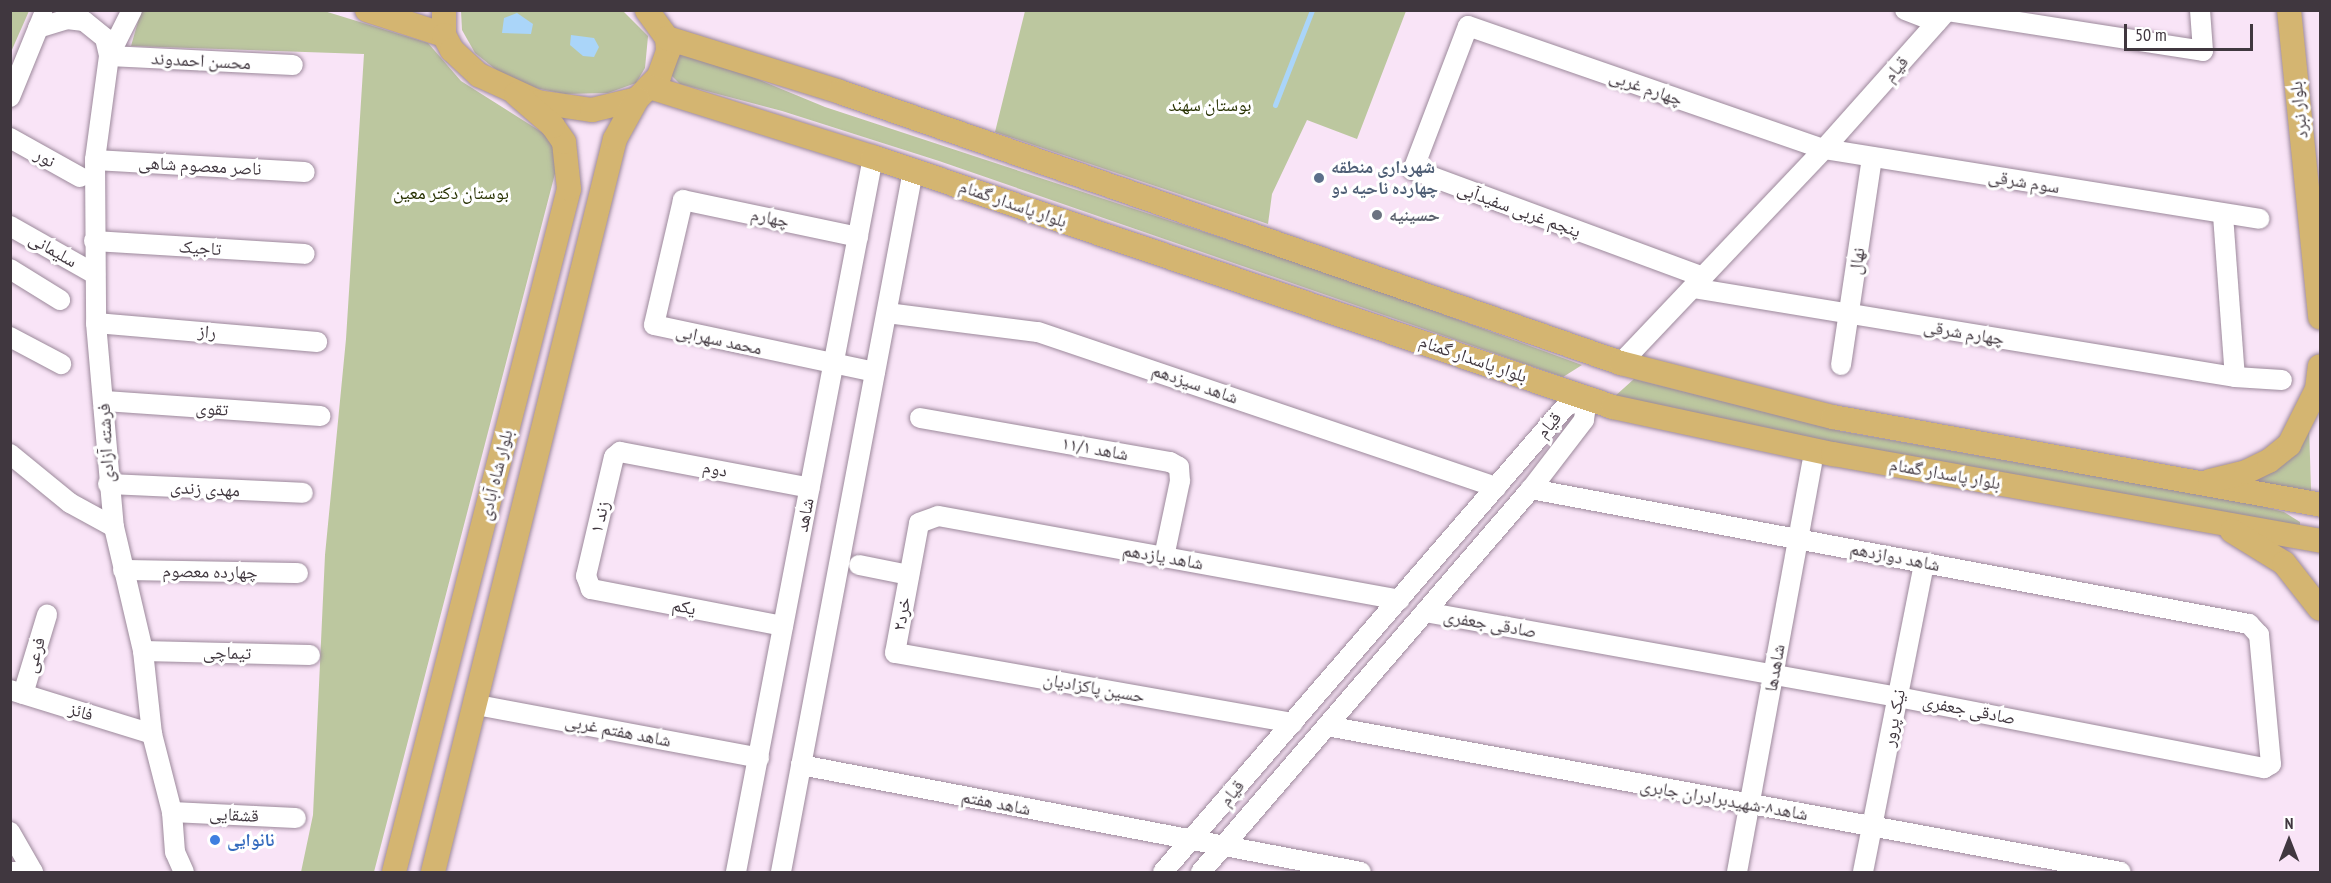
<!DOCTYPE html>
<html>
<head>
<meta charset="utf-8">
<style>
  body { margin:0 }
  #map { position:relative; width:2331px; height:883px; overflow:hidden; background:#f9e4f7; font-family:"PT Sans Narrow","Noto Naskh Arabic",sans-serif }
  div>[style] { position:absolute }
  .green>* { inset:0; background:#bcc79f }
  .water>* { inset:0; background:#aad5f9 }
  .stream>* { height:5px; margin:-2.5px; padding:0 2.5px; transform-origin:2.5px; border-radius:2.5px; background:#aad5f9 }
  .roads { filter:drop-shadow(0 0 2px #9c899b) drop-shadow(0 0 2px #9c899b) }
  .minor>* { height:20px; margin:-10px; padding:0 10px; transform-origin:10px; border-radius:10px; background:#fff }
  .major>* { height:24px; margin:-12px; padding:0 12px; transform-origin:12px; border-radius:12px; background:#d4b571 }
  .dots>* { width:16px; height:16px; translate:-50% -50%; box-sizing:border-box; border:3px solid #fff; border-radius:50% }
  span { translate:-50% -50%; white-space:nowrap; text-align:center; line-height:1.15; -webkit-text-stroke:6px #fff; paint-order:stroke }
  .street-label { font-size:18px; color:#40373f }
  .park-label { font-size:18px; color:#273101 }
  .service-label { font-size:18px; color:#4e5e75; font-weight:700 }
  .left { translate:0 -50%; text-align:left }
  .worship-label { font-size:18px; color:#5b616d; font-weight:700 }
  .shop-label { font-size:18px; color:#366cbe; font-weight:700 }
  .frame { position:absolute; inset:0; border:12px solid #40373f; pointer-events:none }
  .north { position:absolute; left:2259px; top:811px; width:60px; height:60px; -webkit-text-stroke:4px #fff; paint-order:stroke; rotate:0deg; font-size:16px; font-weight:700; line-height:24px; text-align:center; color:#40373f }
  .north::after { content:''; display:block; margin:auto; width:21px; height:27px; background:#40373f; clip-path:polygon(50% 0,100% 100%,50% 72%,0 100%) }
  .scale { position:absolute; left:2124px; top:24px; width:129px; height:27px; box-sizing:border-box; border:3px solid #40373f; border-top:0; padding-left:8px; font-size:18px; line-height:21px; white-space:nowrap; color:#40373f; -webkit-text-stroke:4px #fff; paint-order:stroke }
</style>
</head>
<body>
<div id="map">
  <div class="green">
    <i style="clip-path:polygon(11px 10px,29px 11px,11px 52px,10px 11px)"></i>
    <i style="clip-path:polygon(321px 10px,428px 43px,461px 81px,551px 138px,558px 162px,374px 872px,301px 872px,313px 815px,325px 555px,346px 339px,364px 54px,131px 46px,141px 11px)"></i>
    <i style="clip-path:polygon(461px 11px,623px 11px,648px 36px,645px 68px,636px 83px,608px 93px,565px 94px,535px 88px,499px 72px,475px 53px,462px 30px)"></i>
    <i style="clip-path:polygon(1025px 11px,1025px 10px,1406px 11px,1357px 139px,1307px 120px,1272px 194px,1268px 224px,995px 132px)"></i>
    <i style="clip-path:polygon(677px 46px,825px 107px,1344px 278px,1582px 365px,1563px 377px,939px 161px,782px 111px,680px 84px,668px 72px)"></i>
    <i style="clip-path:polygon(1634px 379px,1840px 431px,2257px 505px,2284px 512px,2300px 522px,2300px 528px,1837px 447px,1614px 397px)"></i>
    <i style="clip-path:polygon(2309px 424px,2311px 491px,2249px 481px)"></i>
  </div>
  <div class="water">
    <i style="clip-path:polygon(517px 13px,533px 24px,531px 34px,502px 33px,504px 18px)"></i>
    <i style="clip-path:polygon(571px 35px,594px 38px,599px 47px,594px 57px,583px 56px,570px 45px)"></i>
  </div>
  <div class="stream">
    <i style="left:1275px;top:105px;width:102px;rotate:-68.7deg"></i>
  </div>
  <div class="roads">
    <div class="minor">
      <i style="left:132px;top:10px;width:51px;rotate:116.6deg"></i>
      <i style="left:109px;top:56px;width:105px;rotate:97.7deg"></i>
      <i style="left:95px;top:160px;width:163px;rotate:89.6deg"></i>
      <i style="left:96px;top:323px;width:205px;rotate:85deg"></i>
      <i style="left:114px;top:527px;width:127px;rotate:76.8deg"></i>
      <i style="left:143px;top:651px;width:83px;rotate:83.8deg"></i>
      <i style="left:152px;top:734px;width:81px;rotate:75.6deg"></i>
      <i style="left:172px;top:812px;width:40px;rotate:85.7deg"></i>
      <i style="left:175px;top:852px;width:22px;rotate:66deg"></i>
      <i style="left:1905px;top:10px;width:34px;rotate:21deg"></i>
      <i style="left:1948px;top:11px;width:258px;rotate:8.9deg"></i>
      <i style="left:2203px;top:51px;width:41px;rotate:-94.2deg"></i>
      <i style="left:38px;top:28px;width:30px;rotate:-17deg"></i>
      <i style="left:67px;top:19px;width:17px;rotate:7deg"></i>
      <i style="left:84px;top:21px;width:27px;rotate:39deg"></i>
      <i style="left:105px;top:38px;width:18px;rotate:77deg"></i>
      <i style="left:109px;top:56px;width:184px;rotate:2.8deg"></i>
      <i style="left:10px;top:97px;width:87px;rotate:-67.8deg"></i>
      <i style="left:10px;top:138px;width:80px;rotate:29.1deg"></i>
      <i style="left:95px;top:160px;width:210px;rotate:3.3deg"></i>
      <i style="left:2223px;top:215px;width:162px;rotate:85.8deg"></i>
      <i style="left:10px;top:226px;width:98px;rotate:29.5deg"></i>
      <i style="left:858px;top:237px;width:179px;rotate:-168.1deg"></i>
      <i style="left:683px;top:200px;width:128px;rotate:103.1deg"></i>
      <i style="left:654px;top:325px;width:226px;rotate:12deg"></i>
      <i style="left:94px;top:241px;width:211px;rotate:3.5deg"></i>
      <i style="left:10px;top:269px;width:59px;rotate:31.8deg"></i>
      <i style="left:1703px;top:277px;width:309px;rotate:-159.7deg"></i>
      <i style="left:1413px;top:170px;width:154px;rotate:-69.1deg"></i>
      <i style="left:1468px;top:26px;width:377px;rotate:19.1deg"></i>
      <i style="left:1824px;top:149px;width:441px;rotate:9.1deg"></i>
      <i style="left:1693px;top:288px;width:549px;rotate:9.33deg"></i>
      <i style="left:2235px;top:377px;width:47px;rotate:3.7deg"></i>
      <i style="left:887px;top:313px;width:152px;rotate:7.2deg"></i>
      <i style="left:1038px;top:332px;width:484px;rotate:18.7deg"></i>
      <i style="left:96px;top:323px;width:222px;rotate:4.9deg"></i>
      <i style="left:10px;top:337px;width:58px;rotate:27.9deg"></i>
      <i style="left:1621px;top:363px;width:295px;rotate:-46.5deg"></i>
      <i style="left:1824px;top:149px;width:186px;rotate:-48.3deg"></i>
      <i style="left:1841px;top:365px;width:210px;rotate:-81.5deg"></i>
      <i style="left:105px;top:401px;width:216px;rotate:4deg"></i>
      <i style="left:920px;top:418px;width:254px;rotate:10deg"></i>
      <i style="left:1170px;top:462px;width:10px;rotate:29deg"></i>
      <i style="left:1179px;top:467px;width:14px;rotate:86deg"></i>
      <i style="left:1180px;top:481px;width:78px;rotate:101.9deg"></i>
      <i style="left:10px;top:454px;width:77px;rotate:39.2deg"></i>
      <i style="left:70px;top:503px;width:50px;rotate:28.6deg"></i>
      <i style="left:108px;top:484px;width:195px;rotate:2.6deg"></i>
      <i style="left:859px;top:565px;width:51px;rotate:11.3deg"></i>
      <i style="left:123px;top:570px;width:175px;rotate:1deg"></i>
      <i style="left:1425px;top:612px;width:481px;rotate:10.2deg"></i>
      <i style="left:1898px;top:697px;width:373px;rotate:11deg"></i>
      <i style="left:2264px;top:768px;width:8px;rotate:-30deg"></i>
      <i style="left:2271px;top:764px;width:130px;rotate:-95.3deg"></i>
      <i style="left:2259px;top:635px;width:15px;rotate:-132deg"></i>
      <i style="left:2249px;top:624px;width:731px;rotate:-169.35deg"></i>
      <i style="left:783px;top:626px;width:196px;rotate:-169.1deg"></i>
      <i style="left:591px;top:589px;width:14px;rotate:-111deg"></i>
      <i style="left:586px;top:576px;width:122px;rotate:-76.8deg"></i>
      <i style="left:614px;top:457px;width:8px;rotate:-40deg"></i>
      <i style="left:620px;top:452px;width:193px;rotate:10.7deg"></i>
      <i style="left:143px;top:651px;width:167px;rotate:1.4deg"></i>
      <i style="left:10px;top:690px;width:149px;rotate:17.2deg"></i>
      <i style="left:23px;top:694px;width:83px;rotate:-73.1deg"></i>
      <i style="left:477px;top:705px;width:287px;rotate:10.6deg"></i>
      <i style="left:1293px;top:723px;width:404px;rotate:-170deg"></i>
      <i style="left:895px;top:653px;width:132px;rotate:-79.5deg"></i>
      <i style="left:919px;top:523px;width:20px;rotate:-20deg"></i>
      <i style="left:938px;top:516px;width:469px;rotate:10.3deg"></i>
      <i style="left:1327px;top:726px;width:807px;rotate:10.42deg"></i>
      <i style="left:801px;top:765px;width:570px;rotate:10.82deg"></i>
      <i style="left:172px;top:812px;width:124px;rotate:2.8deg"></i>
      <i style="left:10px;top:832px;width:46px;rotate:60.1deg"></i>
      <i style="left:10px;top:872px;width:23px"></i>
      <i style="left:736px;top:872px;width:728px;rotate:-79.15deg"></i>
      <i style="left:781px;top:872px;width:713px;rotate:-79.34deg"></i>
      <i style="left:1163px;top:872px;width:616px;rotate:-49.15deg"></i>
      <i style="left:1566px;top:406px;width:22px;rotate:-21deg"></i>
      <i style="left:1587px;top:398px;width:22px;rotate:98deg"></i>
      <i style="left:1584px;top:420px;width:87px;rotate:127.5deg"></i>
      <i style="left:1531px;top:489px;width:506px;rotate:130.75deg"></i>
      <i style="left:1737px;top:872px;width:415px;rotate:-79.6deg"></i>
      <i style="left:1863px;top:872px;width:315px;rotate:-78.8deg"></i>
    </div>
    <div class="major">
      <i style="left:367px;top:10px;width:81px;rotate:18deg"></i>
      <i style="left:444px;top:10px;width:25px;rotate:90deg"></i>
      <i style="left:444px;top:35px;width:17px;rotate:62deg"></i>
      <i style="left:452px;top:50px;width:37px;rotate:43deg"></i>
      <i style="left:479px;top:75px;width:65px;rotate:24.6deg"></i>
      <i style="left:538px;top:102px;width:55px;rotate:8.4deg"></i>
      <i style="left:592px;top:110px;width:46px;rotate:-13.7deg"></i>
      <i style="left:637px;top:99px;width:32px;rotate:-46deg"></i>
      <i style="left:659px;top:76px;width:27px;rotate:-70deg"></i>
      <i style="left:668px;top:51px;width:13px;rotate:-94deg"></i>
      <i style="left:667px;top:38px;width:34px;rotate:-126deg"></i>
      <i style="left:2289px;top:10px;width:309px;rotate:84.2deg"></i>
      <i style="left:667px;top:38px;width:181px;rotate:17.3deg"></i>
      <i style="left:840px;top:92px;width:827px;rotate:19.14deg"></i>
      <i style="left:1621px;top:363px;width:219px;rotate:14.3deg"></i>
      <i style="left:1833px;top:417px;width:495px;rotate:10.2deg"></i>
      <i style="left:649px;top:87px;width:235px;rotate:17.4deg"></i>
      <i style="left:873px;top:157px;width:781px;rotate:18.67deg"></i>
      <i style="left:1613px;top:407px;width:225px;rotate:12.1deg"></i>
      <i style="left:1833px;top:454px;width:495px;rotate:10.1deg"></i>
      <i style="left:2210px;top:481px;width:37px;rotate:-14deg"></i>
      <i style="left:2246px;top:472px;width:25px;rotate:-26deg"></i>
      <i style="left:2269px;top:461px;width:26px;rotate:-39deg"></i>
      <i style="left:2289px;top:445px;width:63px;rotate:-63.4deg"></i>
      <i style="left:2317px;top:389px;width:23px;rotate:-83deg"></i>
      <i style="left:2232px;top:531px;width:61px;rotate:31.6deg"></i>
      <i style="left:2284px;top:563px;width:58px;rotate:52deg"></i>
      <i style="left:394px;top:872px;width:705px;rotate:-75.63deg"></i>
      <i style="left:569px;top:189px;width:47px;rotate:-96.1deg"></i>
      <i style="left:564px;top:142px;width:19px;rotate:-125deg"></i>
      <i style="left:553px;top:126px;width:49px;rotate:-139.1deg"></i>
      <i style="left:433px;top:872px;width:755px;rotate:-76.06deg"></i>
      <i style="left:615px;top:139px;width:46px;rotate:-61.2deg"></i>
    </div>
  </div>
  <div class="dots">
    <i style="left:1319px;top:178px;background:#5c6f8a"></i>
    <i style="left:1377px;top:215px;background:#6b7280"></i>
    <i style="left:215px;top:840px;background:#3f7fe0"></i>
  </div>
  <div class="street-label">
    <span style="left:201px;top:61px;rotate:3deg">محسن احمدوند</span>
    <span style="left:1896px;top:69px;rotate:-48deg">قیام</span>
    <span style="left:1646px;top:88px;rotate:19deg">چهارم غربی</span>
    <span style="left:2299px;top:110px;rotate:-96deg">بلوار نبرد</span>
    <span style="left:45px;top:158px;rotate:30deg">نور</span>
    <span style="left:200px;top:166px;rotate:3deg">ناصر معصوم شاهی</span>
    <span style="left:2024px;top:182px;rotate:9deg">سوم شرقی</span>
    <span style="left:1013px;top:204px;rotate:19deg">بلوار پاسدار گمنام</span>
    <span style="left:1519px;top:210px;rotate:20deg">پنجم غربی سفیدآبی</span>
    <span style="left:770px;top:218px;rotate:12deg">چهارم</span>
    <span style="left:200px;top:248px;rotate:4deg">تاجیک</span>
    <span style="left:53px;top:250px;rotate:30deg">سلیمانی</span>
    <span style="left:1857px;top:261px;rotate:-81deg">نهال</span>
    <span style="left:207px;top:332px;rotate:5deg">راز</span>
    <span style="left:1964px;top:333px;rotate:9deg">چهارم شرقی</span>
    <span style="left:719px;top:340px;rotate:12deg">محمد سهرابی</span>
    <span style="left:1473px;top:359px;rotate:19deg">بلوار پاسدار گمنام</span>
    <span style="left:1195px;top:384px;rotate:19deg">شاهد سیزدهم</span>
    <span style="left:212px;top:409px;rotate:4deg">تقوی</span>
    <span style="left:1549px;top:425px;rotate:-49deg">قیام</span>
    <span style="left:106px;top:443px;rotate:-93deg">فرشته آزادی</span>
    <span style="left:1095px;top:449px;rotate:10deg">شاهد ۱۱/۱</span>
    <span style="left:715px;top:469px;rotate:11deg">دوم</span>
    <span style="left:1945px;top:474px;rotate:10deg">بلوار پاسدار گمنام</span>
    <span style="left:496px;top:475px;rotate:-76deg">بلوار شاه آبادی</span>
    <span style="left:205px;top:489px;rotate:3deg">مهدی زندی</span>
    <span style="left:805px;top:515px;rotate:-79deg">شاهد</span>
    <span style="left:600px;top:517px;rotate:-76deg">زند ۱</span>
    <span style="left:1163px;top:557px;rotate:10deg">شاهد یازدهم</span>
    <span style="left:1895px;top:557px;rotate:11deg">شاهد دوازدهم</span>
    <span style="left:210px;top:572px;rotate:1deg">چهارده معصوم</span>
    <span style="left:684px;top:607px;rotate:11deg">یکم</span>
    <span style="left:902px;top:614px;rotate:-80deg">خرد۲</span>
    <span style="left:1490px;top:624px;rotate:10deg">صادقی جعفری</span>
    <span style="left:227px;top:653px;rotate:1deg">تیماچی</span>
    <span style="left:35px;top:655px;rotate:-74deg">فرعی</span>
    <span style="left:1775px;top:668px;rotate:-80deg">شاهدها</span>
    <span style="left:1094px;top:688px;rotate:10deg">حسین پاکزادیان</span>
    <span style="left:1969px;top:710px;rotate:11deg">صادقی جعفری</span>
    <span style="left:81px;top:712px;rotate:17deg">فائز</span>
    <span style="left:1894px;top:718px;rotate:-79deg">نیک پرور</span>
    <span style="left:618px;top:731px;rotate:11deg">شاهد هفتم غربی</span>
    <span style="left:1232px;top:793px;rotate:-49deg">قیام</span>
    <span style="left:1724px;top:800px;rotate:10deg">شاهد۸-شهیدبرادران جابری</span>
    <span style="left:996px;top:803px;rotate:11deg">شاهد هفتم</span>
    <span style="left:234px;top:815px;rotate:3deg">قشقایی</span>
  </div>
  <div class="park-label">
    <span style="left:1210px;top:105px">بوستان سهند</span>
    <span style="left:451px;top:193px">بوستان دکتر معین</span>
  </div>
  <div class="service-label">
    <span class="left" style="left:1331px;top:178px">شهرداری منطقه<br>چهارده ناحیه دو</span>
  </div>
  <div class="worship-label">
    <span class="left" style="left:1389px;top:215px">حسینیه</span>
  </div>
  <div class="shop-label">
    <span class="left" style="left:227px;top:840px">نانوایی</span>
  </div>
  <div class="frame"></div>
  <div class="north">N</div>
  <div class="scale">50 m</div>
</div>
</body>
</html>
